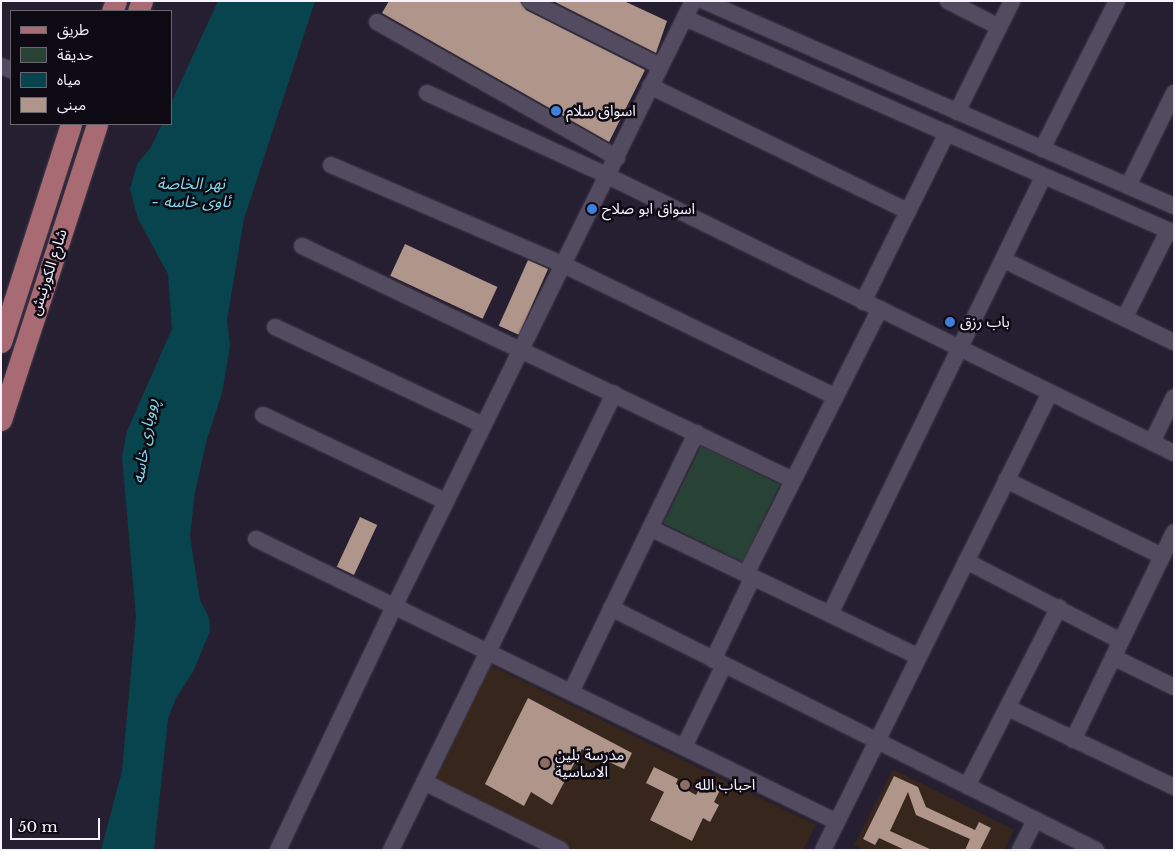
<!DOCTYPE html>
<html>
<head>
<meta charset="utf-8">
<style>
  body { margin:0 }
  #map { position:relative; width:1175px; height:851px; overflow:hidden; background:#261f31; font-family:"Libre Baskerville","Noto Sans Arabic",serif }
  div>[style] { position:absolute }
  .education>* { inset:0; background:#36261c }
  .green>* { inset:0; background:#294236; transform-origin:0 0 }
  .water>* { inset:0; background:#07444d }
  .building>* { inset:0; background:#b0958b; transform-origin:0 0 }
  .roads { filter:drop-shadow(0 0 1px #423b4c) drop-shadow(0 0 1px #423b4c) }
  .minor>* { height:16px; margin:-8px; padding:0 8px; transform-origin:8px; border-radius:8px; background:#534b60 }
  .major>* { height:21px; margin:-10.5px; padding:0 10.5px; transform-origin:10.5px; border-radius:10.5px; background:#a86a73 }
  .dots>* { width:14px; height:14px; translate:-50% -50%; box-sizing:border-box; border:2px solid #0e0a13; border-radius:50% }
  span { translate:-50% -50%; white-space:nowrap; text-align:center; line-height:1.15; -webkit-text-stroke:5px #0e0a13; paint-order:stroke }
  .poi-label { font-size:15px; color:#f7f2ff }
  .left { translate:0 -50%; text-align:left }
  .street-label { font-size:15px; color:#f7f2ff }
  .water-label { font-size:16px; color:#80dae9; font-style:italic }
  .frame { position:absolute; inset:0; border:2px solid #f7f2ff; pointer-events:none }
  .legend { position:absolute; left:10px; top:10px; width:162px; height:115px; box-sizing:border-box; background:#0e0a13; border:1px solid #6b6771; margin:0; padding:6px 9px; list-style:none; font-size:15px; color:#f7f2ff }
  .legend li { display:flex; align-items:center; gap:10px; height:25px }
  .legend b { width:25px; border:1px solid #6b6771 }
  .scale { position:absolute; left:10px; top:818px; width:90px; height:22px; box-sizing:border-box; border:2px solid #f7f2ff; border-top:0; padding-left:6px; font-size:15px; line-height:18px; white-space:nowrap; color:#f7f2ff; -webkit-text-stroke:4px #0e0a13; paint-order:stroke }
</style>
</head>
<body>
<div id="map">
  <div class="education">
    <i style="clip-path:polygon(490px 665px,816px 825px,803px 850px,575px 850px,436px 780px)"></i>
    <i style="clip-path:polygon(893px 769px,1014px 830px,1004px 850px,864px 850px,854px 845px)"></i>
  </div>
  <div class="green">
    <i style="left:701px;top:446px;width:88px;height:86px;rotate:26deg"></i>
  </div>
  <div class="water">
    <i style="clip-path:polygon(218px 1px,315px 1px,244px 219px,227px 320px,230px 346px,222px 393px,207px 439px,195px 492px,190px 536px,200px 600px,209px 618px,210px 631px,193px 672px,176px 698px,168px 719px,154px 850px,101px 850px,122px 771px,136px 617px,122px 457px,127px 431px,172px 329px,168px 274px,138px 219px,130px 189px,137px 164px,151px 147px,162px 124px,171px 124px,171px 103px)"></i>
  </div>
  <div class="building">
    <i style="clip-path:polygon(389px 1px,520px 1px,526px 10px,645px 70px,609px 142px,382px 13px)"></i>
    <i style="clip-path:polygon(553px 1px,624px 1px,667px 21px,656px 53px)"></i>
    <i style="left:405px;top:244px;width:102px;height:35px;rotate:25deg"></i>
    <i style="left:528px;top:260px;width:22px;height:72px;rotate:24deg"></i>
    <i style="left:360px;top:517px;width:19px;height:55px;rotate:25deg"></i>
    <i style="clip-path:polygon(528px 698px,632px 753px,624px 769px,582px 749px,552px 805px,531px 792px,524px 806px,485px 784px)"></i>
    <i style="clip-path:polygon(654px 767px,678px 779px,676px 784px,696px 795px,704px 780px,721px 788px,714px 802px,719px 805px,710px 822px,703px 818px,692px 841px,650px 820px,664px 792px,646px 783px)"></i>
    <i style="clip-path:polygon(894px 776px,918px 787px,926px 807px,975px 830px,979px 822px,991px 828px,980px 850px,965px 850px,970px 839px,916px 815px,908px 792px,890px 831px,932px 850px,905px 850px,879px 838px,875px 845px,863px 839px)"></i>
  </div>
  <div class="roads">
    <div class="minor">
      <i style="left:530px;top:1px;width:145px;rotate:26.6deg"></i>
      <i style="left:704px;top:1px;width:513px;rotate:23.57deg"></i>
      <i style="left:948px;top:1px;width:57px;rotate:27deg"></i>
      <i style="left:685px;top:18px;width:534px;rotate:23.73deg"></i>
      <i style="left:377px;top:22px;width:276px;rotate:29.5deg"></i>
      <i style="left:1px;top:66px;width:11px;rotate:22deg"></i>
      <i style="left:650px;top:86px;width:287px;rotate:25.9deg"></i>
      <i style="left:427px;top:93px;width:199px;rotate:24.6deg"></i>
      <i style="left:608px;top:176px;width:630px;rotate:26.08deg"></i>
      <i style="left:957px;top:112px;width:124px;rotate:-63.6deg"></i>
      <i style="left:1042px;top:149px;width:166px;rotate:-63.1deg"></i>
      <i style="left:331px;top:165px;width:254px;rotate:23.2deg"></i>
      <i style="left:564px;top:265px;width:300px;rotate:25.9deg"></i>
      <i style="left:1128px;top:186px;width:104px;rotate:-63.7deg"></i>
      <i style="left:302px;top:246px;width:542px;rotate:25.48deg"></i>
      <i style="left:1004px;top:260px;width:189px;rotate:25.8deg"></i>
      <i style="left:863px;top:302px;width:189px;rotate:-63.6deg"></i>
      <i style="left:1125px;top:317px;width:96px;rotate:-63.4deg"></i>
      <i style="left:275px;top:327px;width:230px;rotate:25.2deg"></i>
      <i style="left:263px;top:415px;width:201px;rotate:25.3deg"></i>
      <i style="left:1152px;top:442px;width:50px;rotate:-63.9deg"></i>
      <i style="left:1006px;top:480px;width:174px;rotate:26deg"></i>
      <i style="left:650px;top:528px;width:298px;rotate:25.6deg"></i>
      <i style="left:256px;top:539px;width:646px;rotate:25.97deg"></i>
      <i style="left:966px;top:561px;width:174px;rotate:27.3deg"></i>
      <i style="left:746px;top:574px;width:297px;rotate:-63.2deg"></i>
      <i style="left:611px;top:608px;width:542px;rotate:26.52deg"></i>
      <i style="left:830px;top:614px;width:487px;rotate:-64deg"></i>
      <i style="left:1113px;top:657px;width:68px;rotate:26.2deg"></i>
      <i style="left:713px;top:660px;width:92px;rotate:-64.3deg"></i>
      <i style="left:571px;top:692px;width:288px;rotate:-64.2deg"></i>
      <i style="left:1008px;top:708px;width:184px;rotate:25.4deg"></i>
      <i style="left:1073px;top:740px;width:231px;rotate:-64.1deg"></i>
      <i style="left:684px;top:747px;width:91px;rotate:-64deg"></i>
      <i style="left:424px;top:782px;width:153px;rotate:26.4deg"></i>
      <i style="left:967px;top:786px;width:201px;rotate:-62.8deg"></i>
      <i style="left:278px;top:850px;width:269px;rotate:-64.5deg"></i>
      <i style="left:394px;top:607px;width:676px;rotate:-63.74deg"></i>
      <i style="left:391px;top:850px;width:508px;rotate:-63.94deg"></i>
      <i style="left:823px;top:850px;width:510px;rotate:-63.59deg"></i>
      <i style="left:1020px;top:850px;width:34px;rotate:-63deg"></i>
    </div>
    <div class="major">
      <i style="left:112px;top:11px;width:11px;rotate:-68deg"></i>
      <i style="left:138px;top:11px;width:11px;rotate:-68deg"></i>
      <i style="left:1px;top:342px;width:229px;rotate:-72.2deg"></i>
      <i style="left:1px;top:420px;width:311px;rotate:-72deg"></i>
    </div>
  </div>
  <div class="dots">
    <i style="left:556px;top:111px;background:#3f7fe0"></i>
    <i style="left:592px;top:209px;background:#3f7fe0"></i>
    <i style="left:950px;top:322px;background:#3f7fe0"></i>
    <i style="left:545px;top:763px;background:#8d6e63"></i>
    <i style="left:685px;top:785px;background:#8d6e63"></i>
  </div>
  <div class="poi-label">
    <span class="left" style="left:566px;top:111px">اسواق سلام</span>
    <span class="left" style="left:602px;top:209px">اسواق ابو صلاح</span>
    <span class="left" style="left:960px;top:322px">باب رزق</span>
    <span class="left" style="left:555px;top:763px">مدرسة بلين<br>الاساسية</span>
    <span class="left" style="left:695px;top:785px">احباب الله</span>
  </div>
  <div class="street-label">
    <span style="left:48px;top:272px;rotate:-72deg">شارع الكورنيش</span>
  </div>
  <div class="water-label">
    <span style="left:191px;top:192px">نهر الخاصة<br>- ئاوی خاسە</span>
    <span style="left:144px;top:441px;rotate:-81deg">ڕووباری خاسە</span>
  </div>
  <div class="frame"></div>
  <ul class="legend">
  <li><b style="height:6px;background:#a86a73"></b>طريق</li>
  <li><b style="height:14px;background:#294236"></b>حديقة</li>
  <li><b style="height:14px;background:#07444d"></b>مياه</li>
  <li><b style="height:14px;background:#b0958b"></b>مبنى</li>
  </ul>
  <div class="scale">50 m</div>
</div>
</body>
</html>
